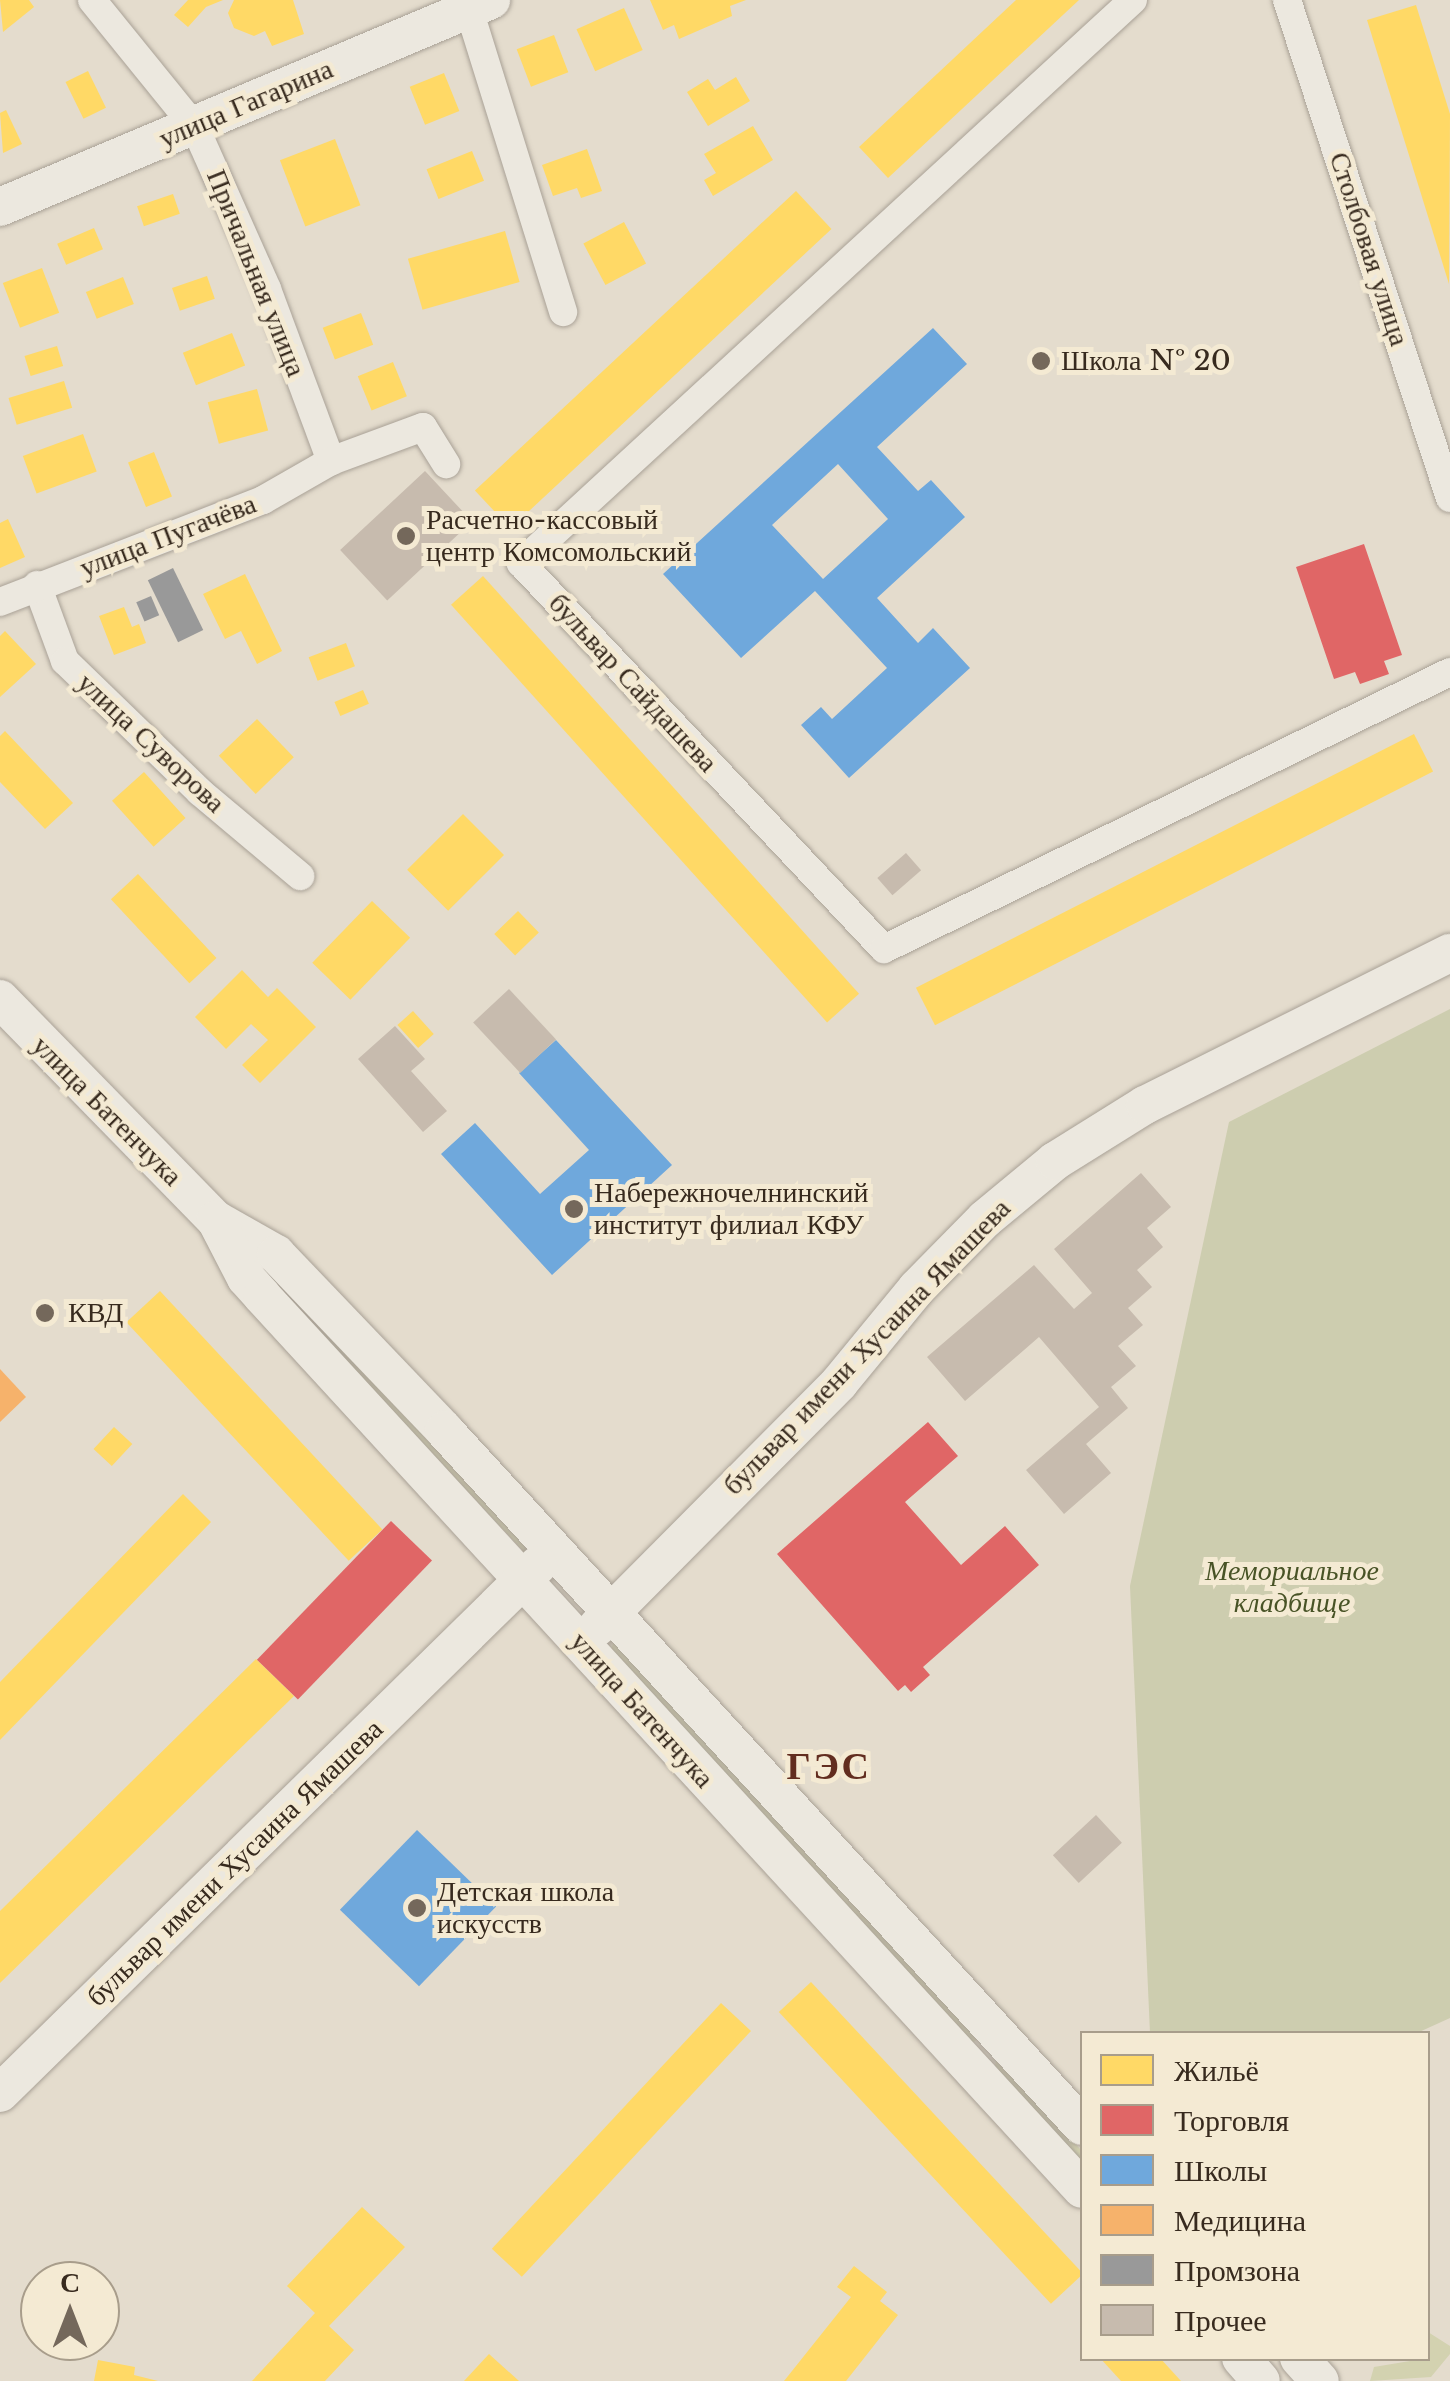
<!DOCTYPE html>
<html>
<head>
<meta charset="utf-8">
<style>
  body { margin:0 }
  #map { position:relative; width:1450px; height:2381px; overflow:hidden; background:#e4dccd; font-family:"Libre Baskerville",serif }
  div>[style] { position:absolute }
  .green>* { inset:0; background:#d3d2b0 }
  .cemetery>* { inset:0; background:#cdcdaf }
  .homes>* { inset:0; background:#ffd966; transform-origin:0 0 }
  .shops>* { inset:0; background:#e06666; transform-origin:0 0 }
  .schools>* { inset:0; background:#6fa8dc; transform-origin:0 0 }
  .health>* { inset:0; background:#f6b26b }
  .industry>* { inset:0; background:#999; transform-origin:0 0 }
  .building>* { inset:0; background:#c7bbae; transform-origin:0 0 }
  .roads { filter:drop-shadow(0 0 2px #a9a196) drop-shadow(0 0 2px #a9a196) }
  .street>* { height:28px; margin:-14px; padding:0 14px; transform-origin:14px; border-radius:14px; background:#ece8df }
  .secondary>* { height:38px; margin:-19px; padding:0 19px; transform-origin:19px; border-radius:19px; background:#ece8df }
  .dots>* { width:28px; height:28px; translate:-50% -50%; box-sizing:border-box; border:5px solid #f4ead3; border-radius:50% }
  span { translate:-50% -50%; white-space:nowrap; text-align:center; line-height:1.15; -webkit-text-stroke:10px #f4ead3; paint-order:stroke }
  .street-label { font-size:28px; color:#372a1e }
  .poi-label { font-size:28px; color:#372a1e }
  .left { translate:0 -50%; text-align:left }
  .park-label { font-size:28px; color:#485326; font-style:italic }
  .district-label { font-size:38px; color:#622d1f; font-weight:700; letter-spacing:2.5px }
  .legend { position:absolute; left:1080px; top:2031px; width:350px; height:330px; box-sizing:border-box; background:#f4ead3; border:2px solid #a89d8b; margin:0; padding:12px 18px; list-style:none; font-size:30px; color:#372a1e }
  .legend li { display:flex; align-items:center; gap:20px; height:50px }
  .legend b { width:50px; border:2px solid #a89d8b }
  .north { position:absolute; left:20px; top:2261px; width:100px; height:100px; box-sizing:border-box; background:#f4ead3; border:2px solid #a89d8b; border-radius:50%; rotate:0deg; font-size:28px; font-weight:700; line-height:40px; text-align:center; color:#372a1e }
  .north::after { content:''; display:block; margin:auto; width:35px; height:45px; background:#74685b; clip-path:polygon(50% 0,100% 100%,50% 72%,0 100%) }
</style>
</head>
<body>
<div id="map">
  <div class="green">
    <i style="clip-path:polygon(266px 1263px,528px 1548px,524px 1552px,260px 1268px)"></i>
    <i style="clip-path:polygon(613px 1643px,617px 1645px,978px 2039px,972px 2043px,611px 1651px)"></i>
    <i style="clip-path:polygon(996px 2061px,1082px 2151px,1082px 2165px,994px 2071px)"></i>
    <i style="clip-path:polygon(1428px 2332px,1450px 2346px,1450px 2354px,1431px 2377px,1370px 2381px,1374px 2367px,1428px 2358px)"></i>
  </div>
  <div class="cemetery">
    <i style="clip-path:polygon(1450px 1009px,1450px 2018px,1417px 2033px,1150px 2033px,1130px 1586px,1229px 1122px)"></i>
  </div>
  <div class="homes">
    <i style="clip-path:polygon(0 0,29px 0,34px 7px,3px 32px)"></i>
    <i style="clip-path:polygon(188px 0,223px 0,206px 7px,188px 27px,174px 15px)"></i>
    <i style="clip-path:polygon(234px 0,293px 0,304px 34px,272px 46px,265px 31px,254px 36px,234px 28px,228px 13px)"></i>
    <i style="clip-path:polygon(650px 0,746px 0,730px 6px,732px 16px,679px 39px,674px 25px,663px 30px)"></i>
    <i style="clip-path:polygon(1016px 0,1079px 0,888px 178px,859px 147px)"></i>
    <i style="clip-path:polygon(1416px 5px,1450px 114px,1449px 284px,1367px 20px)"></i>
    <i style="left:624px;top:8px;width:46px;height:52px;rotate:66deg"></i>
    <i style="left:554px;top:35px;width:40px;height:40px;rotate:69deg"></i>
    <i style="left:88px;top:71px;width:41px;height:25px;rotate:64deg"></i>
    <i style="left:444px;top:73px;width:41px;height:37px;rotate:68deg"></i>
    <i style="clip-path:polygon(736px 77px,750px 101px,708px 126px,687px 92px,708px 79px,715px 90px)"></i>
    <i style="clip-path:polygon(6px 110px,22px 144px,3px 153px,0 113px)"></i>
    <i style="clip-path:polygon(753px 126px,773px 160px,713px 196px,704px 180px,716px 173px,704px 154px)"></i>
    <i style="left:335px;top:139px;width:71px;height:59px;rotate:69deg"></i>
    <i style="clip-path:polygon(587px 149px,602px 191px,581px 198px,577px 188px,553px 196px,542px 165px)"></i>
    <i style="left:472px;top:151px;width:32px;height:49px;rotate:68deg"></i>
    <i style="left:796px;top:191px;width:52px;height:439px;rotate:47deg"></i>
    <i style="left:173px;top:194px;width:21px;height:38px;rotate:71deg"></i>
    <i style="left:624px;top:222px;width:47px;height:46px;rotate:62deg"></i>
    <i style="left:94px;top:228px;width:23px;height:40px;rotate:67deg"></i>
    <i style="left:505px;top:231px;width:53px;height:101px;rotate:74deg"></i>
    <i style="left:42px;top:268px;width:48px;height:42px;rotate:69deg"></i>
    <i style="left:207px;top:276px;width:24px;height:37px;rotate:71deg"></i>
    <i style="left:123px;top:277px;width:29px;height:40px;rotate:68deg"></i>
    <i style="left:361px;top:313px;width:34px;height:41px;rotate:69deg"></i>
    <i style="left:232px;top:333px;width:35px;height:53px;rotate:68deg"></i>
    <i style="left:57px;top:346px;width:21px;height:34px;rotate:73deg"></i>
    <i style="left:393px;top:362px;width:37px;height:38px;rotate:68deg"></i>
    <i style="left:64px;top:381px;width:28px;height:58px;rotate:73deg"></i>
    <i style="left:257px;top:389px;width:43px;height:51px;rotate:75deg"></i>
    <i style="left:83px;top:434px;width:40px;height:64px;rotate:70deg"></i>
    <i style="left:154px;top:452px;width:48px;height:28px;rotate:68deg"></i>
    <i style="clip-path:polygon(8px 519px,25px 557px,0 568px,0 523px)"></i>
    <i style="clip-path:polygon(245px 574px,282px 651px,257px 664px,241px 631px,225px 639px,203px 594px)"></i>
    <i style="left:483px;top:576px;width:562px;height:43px;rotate:48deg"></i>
    <i style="clip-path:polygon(124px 607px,132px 627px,139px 624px,146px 643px,114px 655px,99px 616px)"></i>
    <i style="clip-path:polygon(5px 631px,36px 664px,0 697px,0 636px)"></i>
    <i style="left:346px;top:643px;width:25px;height:40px;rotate:69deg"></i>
    <i style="left:363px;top:690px;width:15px;height:31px;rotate:67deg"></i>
    <i style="left:257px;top:719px;width:53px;height:53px;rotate:46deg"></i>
    <i style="clip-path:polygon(5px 731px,73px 803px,45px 829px,0 782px,0 736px)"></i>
    <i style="left:1414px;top:734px;width:42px;height:559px;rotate:63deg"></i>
    <i style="left:144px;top:772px;width:62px;height:43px;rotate:48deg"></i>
    <i style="left:463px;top:814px;width:58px;height:79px;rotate:45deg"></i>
    <i style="left:138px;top:874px;width:115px;height:37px;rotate:47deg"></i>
    <i style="left:372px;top:901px;width:53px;height:86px;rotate:44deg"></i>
    <i style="left:518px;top:911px;width:30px;height:33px;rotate:46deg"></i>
    <i style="clip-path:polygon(242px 970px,268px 997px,277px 988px,316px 1027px,260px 1083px,242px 1065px,268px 1040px,251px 1024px,226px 1049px,195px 1017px)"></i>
    <i style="left:413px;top:1011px;width:31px;height:21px;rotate:48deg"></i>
    <i style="left:160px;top:1291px;width:326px;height:46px;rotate:47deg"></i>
    <i style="left:114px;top:1427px;width:25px;height:30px;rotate:43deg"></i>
    <i style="clip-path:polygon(183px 1494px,211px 1522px,0 1740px,0 1682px)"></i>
    <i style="clip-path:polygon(256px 1659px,294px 1696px,0 1983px,0 1911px)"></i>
    <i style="left:811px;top:1982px;width:399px;height:44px;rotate:47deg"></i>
    <i style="left:721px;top:2003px;width:41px;height:336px;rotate:43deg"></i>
    <i style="clip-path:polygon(362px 2207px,405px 2247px,329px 2326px,354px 2350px,325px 2381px,252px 2381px,315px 2313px,287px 2286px)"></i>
    <i style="clip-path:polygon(854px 2266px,887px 2292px,880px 2301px,898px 2315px,846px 2381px,784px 2381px,851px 2297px,837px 2287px)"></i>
    <i style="clip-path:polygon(489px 2354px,519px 2381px,464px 2381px)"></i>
    <i style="clip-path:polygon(1100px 2358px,1160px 2358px,1181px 2381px,1121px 2381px)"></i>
    <i style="clip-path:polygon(98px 2360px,135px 2367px,134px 2375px,158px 2381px,94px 2381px)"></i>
  </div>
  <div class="shops">
    <i style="clip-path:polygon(1364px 544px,1402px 655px,1384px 661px,1389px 674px,1360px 684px,1355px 672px,1334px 679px,1296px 567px)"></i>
    <i style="clip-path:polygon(928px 1422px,958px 1456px,905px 1502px,961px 1565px,1005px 1526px,1039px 1565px,923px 1667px,930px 1675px,911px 1692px,905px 1685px,898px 1691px,777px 1554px)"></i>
    <i style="left:391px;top:1521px;width:57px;height:193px;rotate:44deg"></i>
  </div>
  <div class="schools">
    <i style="clip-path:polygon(evenodd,933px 328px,967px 364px,877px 447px,918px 491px,931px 480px,965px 517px,877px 598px,918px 643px,933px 628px,970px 668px,849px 778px,801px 725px,821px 707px,832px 719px,887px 668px,815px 591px,741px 658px,663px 574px,933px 328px,838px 464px,888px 519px,823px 579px,772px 525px,838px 464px)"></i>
    <i style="clip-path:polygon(556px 1040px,672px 1165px,552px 1275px,441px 1154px,475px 1123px,540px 1194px,589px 1150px,519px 1073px)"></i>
    <i style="left:417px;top:1830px;width:110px;height:111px;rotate:44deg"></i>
  </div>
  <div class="health">
    <i style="clip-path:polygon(0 1369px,26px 1397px,0 1422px)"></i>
  </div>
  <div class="industry">
    <i style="left:173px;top:568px;width:69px;height:28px;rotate:64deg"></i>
    <i style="left:151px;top:596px;width:21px;height:16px;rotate:67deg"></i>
  </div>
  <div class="building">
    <i style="left:425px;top:471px;width:69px;height:116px;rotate:47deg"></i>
    <i style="left:906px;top:853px;width:23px;height:38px;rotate:49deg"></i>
    <i style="left:509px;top:989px;width:69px;height:49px;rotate:47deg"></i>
    <i style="clip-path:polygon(395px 1026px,425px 1059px,411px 1071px,447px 1111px,423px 1132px,358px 1059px)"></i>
    <i style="clip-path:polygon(1141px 1173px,1171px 1207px,1147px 1228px,1163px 1247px,1137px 1270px,1152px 1287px,1128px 1308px,1143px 1325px,1118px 1346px,1136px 1366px,1111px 1387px,1128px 1408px,1086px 1444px,1111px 1473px,1064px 1514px,1026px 1470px,1099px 1407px,1039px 1337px,965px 1401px,927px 1357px,1034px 1265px,1074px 1309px,1092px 1293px,1054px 1249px)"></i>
    <i style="left:1096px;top:1815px;width:38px;height:59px;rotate:47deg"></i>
  </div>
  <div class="roads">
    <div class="street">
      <i style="left:92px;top:0;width:164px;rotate:51deg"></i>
      <i style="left:195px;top:127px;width:177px;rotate:66deg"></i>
      <i style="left:267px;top:289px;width:184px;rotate:69.6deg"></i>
      <i style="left:466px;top:0;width:327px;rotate:72.7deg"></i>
      <i style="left:1133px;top:0;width:832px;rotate:137.39deg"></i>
      <i style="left:521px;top:563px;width:530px;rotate:46.76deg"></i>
      <i style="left:884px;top:949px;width:630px;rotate:-26.08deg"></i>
      <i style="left:1287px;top:0;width:524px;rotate:71.88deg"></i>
      <i style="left:37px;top:585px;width:81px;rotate:69.8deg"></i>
      <i style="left:65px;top:661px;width:188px;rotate:44.1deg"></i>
      <i style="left:200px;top:792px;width:131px;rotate:40deg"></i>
      <i style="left:0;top:602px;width:282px;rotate:-21.2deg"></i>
      <i style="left:263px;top:500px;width:78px;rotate:-29.8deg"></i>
      <i style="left:331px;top:461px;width:98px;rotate:-20.3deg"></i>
      <i style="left:423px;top:427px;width:44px;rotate:58.1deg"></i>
    </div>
    <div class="secondary">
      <i style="left:0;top:207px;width:533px;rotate:-22.86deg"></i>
      <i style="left:0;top:999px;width:309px;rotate:45.7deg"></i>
      <i style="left:216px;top:1220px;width:69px;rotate:29.5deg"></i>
      <i style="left:276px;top:1254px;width:243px;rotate:46.3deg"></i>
      <i style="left:444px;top:1430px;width:944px;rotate:47.49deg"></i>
      <i style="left:216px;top:1220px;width:65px;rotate:62.7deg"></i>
      <i style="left:246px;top:1278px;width:24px;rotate:48deg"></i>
      <i style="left:262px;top:1296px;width:1212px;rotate:47.44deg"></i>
      <i style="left:597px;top:1627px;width:344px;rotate:-45.2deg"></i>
      <i style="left:839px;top:1383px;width:123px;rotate:-50.6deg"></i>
      <i style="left:917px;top:1288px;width:97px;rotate:-45.4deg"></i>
      <i style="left:985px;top:1219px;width:91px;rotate:-39.6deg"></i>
      <i style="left:1055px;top:1161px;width:106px;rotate:-31.9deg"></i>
      <i style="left:1145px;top:1105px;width:341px;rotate:-26.5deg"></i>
      <i style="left:0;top:2093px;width:754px;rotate:-44.46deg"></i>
      <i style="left:1241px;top:2358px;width:30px;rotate:49deg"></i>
      <i style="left:1299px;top:2358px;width:31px;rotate:48deg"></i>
    </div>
  </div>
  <div class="dots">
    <i style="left:1041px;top:361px;background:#74685b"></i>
    <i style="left:406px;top:536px;background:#74685b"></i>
    <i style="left:574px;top:1209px;background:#74685b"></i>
    <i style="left:45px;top:1313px;background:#74685b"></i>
    <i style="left:417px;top:1908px;background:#74685b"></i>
  </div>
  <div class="street-label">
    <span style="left:246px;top:104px;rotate:-23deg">улица Гагарина</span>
    <span style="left:1369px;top:249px;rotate:72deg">Столбовая улица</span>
    <span style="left:256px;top:273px;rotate:68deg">Причальная улица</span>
    <span style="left:168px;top:536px;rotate:-21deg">улица Пугачёва</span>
    <span style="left:633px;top:683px;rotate:47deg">бульвар Сайдашева</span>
    <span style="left:151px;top:743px;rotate:43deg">улица Суворова</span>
    <span style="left:107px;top:1111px;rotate:45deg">улица Батенчука</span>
    <span style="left:867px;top:1347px;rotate:-46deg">бульвар имени Хусаина Ямашева</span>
    <span style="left:642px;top:1710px;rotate:48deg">улица Батенчука</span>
    <span style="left:235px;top:1863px;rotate:-44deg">бульвар имени Хусаина Ямашева</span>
  </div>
  <div class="poi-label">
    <span class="left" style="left:1061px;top:361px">Школа № 20</span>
    <span class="left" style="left:426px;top:536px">Расчетно-кассовый<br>центр Комсомольский</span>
    <span class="left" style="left:594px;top:1209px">Набережночелнинский<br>институт филиал КФУ</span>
    <span class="left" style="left:68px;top:1313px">КВД</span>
    <span class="left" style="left:437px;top:1908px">Детская школа<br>искусств</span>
  </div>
  <div class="park-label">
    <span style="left:1292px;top:1587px">Мемориальное<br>кладбище</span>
  </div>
  <div class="district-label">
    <span style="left:829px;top:1766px">ГЭС</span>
  </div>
  <ul class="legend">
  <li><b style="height:28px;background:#ffd966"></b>Жильё</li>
  <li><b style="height:28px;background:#e06666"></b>Торговля</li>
  <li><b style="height:28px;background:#6fa8dc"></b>Школы</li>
  <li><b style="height:28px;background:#f6b26b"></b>Медицина</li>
  <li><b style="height:28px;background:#999"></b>Промзона</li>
  <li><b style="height:28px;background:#c7bbae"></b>Прочее</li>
  </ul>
  <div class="north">С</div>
</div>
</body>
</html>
